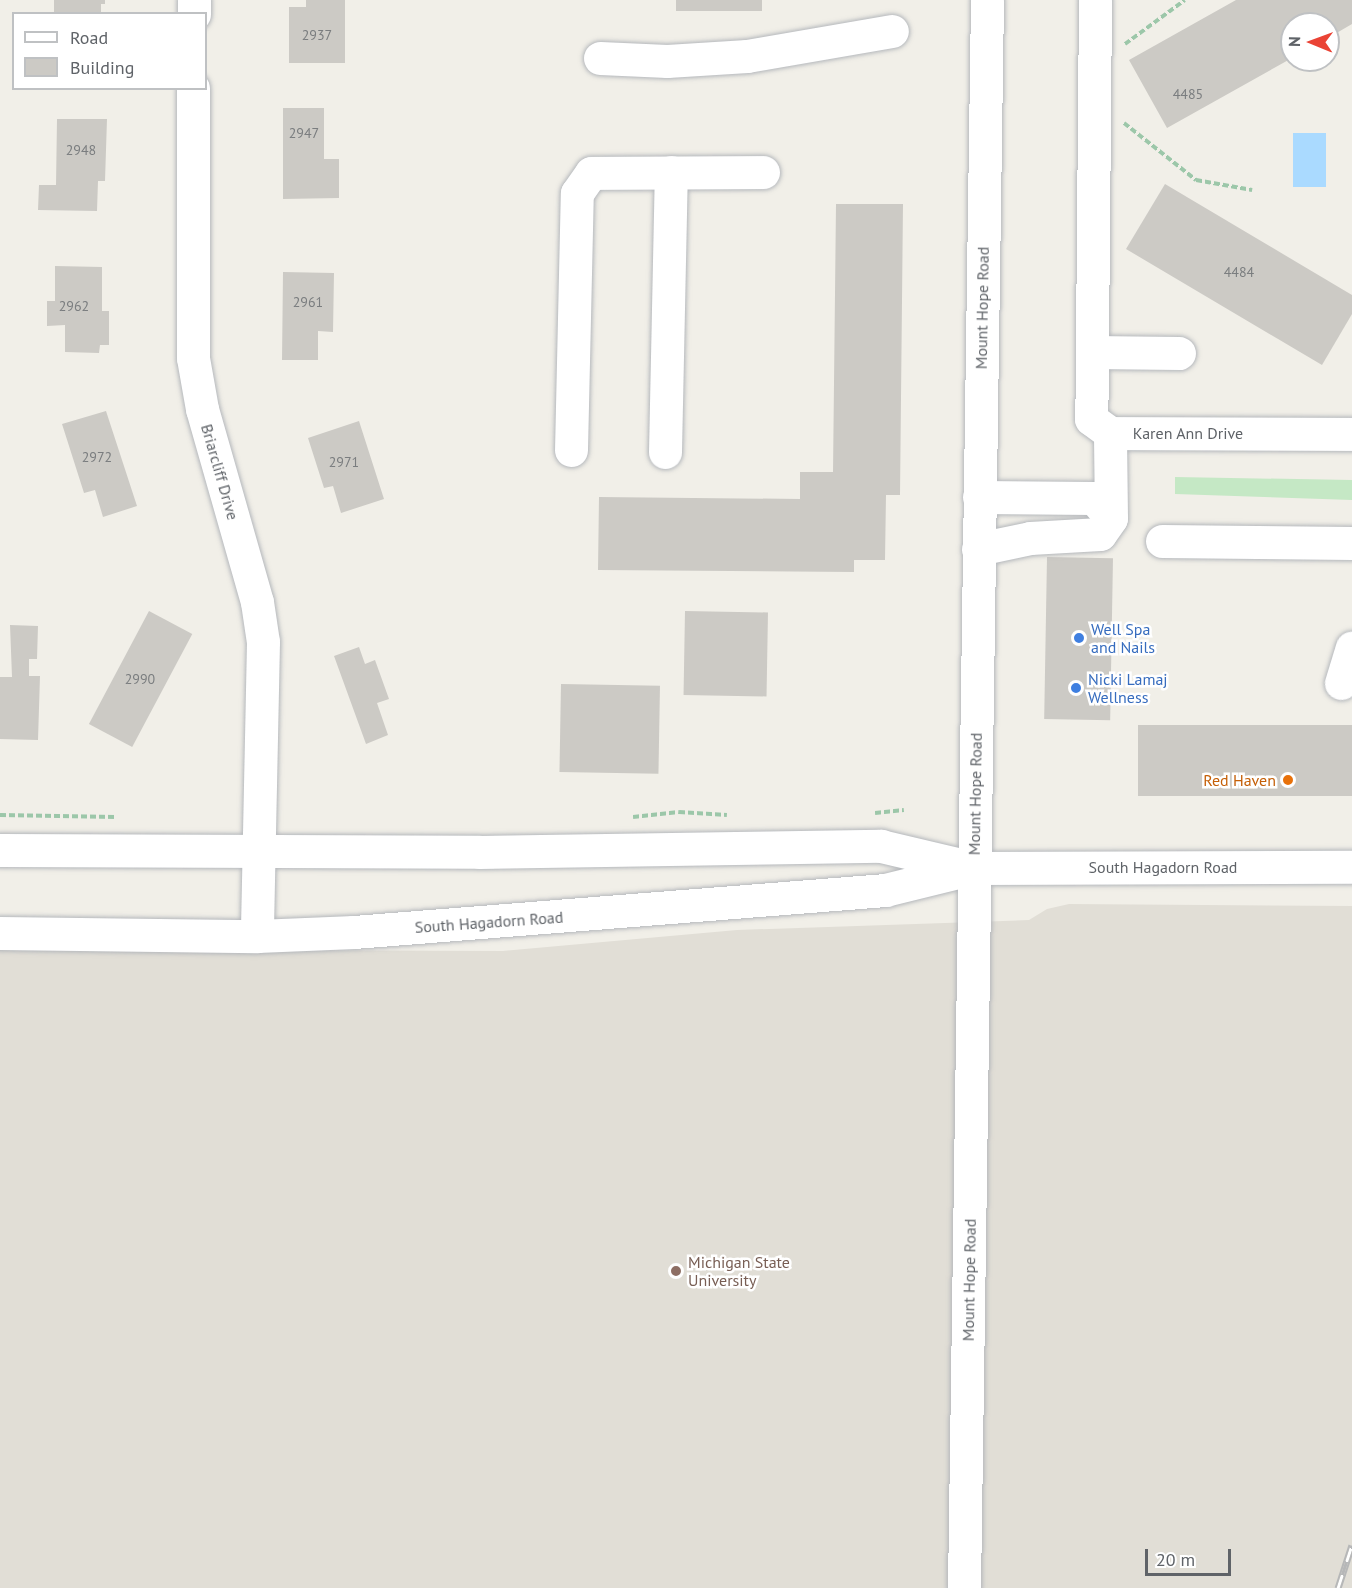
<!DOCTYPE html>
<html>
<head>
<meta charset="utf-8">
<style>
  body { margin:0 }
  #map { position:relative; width:1352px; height:1588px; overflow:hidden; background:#f1efe8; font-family:"PT Sans",sans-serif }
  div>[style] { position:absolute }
  .education>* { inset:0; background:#e1ded6 }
  .green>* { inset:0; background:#c5e8c5 }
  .water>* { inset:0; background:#aadaff; transform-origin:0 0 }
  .building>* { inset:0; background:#cccac5; transform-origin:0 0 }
  .path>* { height:4px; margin-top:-2px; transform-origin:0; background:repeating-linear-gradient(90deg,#9cc7a9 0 6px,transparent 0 9px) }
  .roads { filter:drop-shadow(0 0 2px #b5b8bc) drop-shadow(0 0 2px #b5b8bc) }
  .minor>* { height:33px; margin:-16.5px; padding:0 16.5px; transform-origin:16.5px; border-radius:16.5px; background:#fff }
  .rail>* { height:7px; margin-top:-3.5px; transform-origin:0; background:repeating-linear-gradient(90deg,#fff 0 14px,#b6b7b8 0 28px); box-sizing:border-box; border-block:2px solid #b6b7b8 }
  .dots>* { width:16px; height:16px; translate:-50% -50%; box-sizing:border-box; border:3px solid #fff; border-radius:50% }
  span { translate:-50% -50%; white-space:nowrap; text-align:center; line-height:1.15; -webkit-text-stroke:5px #fff; paint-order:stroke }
  .number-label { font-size:14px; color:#7a7d7f }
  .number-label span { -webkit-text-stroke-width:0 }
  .street-label { font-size:16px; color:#5f6368 }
  .shop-label { font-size:16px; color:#366cbe }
  .left { translate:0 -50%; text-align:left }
  .food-label { font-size:16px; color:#c56008 }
  .right { translate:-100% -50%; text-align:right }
  .education-label { font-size:16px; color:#785e54 }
  .legend { position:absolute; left:12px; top:12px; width:195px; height:78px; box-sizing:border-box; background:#fff; border:2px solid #bfc1c3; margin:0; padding:8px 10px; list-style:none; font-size:18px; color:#5f6368 }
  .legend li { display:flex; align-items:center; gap:12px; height:30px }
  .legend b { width:30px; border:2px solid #bfc1c3 }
  .north { position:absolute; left:1280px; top:12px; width:60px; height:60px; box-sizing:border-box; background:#fff; border:2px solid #bfc1c3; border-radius:50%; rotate:271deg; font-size:16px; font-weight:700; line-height:24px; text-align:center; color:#5f6368 }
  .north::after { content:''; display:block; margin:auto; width:21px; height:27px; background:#ea4335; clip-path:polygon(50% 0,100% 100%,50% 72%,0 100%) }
  .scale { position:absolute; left:1145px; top:1549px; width:86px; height:27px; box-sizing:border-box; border:3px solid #5f6368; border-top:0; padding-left:8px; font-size:18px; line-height:21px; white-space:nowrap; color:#5f6368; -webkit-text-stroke:4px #fff; paint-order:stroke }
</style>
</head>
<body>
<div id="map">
  <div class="education">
    <i style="clip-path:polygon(1069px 904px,1352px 906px,1352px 1588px,0 1588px,0 949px,503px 951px,737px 930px,1029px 920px,1047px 909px)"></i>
  </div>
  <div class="green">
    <i style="clip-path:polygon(1175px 477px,1352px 480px,1352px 500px,1175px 494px)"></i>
  </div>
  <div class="water">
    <i style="left:1293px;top:133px;width:33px;height:54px"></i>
  </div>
  <div class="building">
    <i style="clip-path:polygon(54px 0,105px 0,105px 4px,101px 4px,101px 14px,54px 14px)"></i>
    <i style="clip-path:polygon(306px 0,345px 0,345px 63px,289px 63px,289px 7px,306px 7px)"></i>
    <i style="left:676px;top:0;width:86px;height:11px"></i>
    <i style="clip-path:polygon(1236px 0,1352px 0,1352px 24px,1328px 38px,1328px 24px,1292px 24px,1292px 58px,1167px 128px,1129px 60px)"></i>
    <i style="clip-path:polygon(283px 108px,324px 108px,324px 159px,339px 159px,339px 198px,283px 199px)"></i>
    <i style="clip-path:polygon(57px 119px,107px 119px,105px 181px,98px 181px,97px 211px,38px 210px,39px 185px,56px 185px)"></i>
    <i style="clip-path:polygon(1165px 184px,1352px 295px,1352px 314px,1322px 365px,1126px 249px)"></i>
    <i style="clip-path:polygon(836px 204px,903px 204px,900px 495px,886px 495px,885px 560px,854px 560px,854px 572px,598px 570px,599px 497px,800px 499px,800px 472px,833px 472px)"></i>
    <i style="clip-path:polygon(55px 266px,102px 267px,102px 311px,109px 311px,109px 345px,100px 345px,99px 353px,65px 352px,65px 325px,47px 326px,47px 301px,55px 301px)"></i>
    <i style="clip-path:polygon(283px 272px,334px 273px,333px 332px,318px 331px,318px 360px,282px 360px)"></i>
    <i style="clip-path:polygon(106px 411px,137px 506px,103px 517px,95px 490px,84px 493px,62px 424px)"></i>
    <i style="clip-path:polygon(359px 421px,384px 499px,341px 513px,333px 486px,324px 488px,308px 438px)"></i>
    <i style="left:1047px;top:557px;width:66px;height:162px;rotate:1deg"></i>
    <i style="left:149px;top:611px;width:49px;height:128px;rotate:28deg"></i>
    <i style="left:685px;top:611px;width:83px;height:84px;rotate:1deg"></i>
    <i style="clip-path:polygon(10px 625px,38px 626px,37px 659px,29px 659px,29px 676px,40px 676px,38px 740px,0 739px,0 677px,12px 677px)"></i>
    <i style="clip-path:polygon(359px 647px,365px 664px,375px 660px,389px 699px,377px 703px,388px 735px,366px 744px,334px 656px)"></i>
    <i style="left:561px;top:684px;width:99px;height:88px;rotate:1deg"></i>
    <i style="left:1138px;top:725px;width:214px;height:71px"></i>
  </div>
  <div class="path">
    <i style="left:1125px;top:44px;width:74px;rotate:-36.3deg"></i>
    <i style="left:1124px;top:123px;width:92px;rotate:38.4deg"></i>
    <i style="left:1196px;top:180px;width:57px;rotate:10.1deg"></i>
    <i style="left:875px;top:813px;width:29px;rotate:-6deg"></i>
    <i style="left:0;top:815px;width:116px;rotate:1deg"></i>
    <i style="left:633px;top:817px;width:46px;rotate:-6.2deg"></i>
    <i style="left:679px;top:812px;width:48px;rotate:3.6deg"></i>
  </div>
  <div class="roads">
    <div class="minor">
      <i style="left:1095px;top:0;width:419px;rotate:90.5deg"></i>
      <i style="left:1091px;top:419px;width:24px;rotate:36deg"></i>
      <i style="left:194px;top:14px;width:14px;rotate:-90deg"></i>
      <i style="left:600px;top:58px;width:67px;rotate:2.6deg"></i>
      <i style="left:667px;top:61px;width:80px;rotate:-3.6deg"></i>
      <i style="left:747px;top:56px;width:147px;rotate:-9.8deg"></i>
      <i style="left:193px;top:88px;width:270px;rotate:90deg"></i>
      <i style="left:193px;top:358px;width:52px;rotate:80deg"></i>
      <i style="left:202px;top:409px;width:201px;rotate:74.1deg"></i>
      <i style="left:257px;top:602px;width:40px;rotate:81.5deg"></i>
      <i style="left:263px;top:642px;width:294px;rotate:91.2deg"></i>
      <i style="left:1092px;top:352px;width:87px;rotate:0.7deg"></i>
      <i style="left:571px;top:450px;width:257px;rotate:-88.7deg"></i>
      <i style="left:577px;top:193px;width:24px;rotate:-55deg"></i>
      <i style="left:591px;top:173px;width:172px;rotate:-0.3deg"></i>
      <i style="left:665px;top:452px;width:280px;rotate:-88.8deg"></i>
      <i style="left:979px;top:497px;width:115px;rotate:0.5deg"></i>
      <i style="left:1094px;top:498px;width:26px;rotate:50deg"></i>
      <i style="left:1111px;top:518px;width:85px;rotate:-90.7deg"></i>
      <i style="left:1110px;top:433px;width:242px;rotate:0.2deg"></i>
      <i style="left:1162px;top:541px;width:190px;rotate:0.6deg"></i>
      <i style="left:978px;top:549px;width:53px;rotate:-11.9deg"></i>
      <i style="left:1030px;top:538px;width:70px;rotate:-3.3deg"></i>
      <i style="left:1100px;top:534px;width:19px;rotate:-55deg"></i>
      <i style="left:1341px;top:683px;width:37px;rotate:-73deg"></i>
      <i style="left:0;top:850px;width:479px;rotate:0.2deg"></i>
      <i style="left:479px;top:852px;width:402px;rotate:-0.9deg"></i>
      <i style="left:881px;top:846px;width:91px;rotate:13.3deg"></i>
      <i style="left:0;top:933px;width:257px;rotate:0.7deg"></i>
      <i style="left:257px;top:936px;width:97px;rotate:-2.4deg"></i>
      <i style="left:354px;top:932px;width:533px;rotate:-4.52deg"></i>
      <i style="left:885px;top:890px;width:92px;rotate:-13.9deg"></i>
      <i style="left:974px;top:868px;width:378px;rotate:-0.2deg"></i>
      <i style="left:964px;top:1588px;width:1588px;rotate:-89.17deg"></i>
    </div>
  </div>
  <div class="rail">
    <i style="left:1338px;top:1588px;width:45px;rotate:-72deg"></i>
  </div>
  <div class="dots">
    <i style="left:1079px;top:638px;background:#3f7fe0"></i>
    <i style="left:1076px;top:688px;background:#3f7fe0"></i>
    <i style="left:1288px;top:780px;background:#e8710a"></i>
    <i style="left:676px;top:1271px;background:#8d6e63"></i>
  </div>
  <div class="number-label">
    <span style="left:317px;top:35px">2937</span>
    <span style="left:1188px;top:94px">4485</span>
    <span style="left:304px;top:133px">2947</span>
    <span style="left:81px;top:150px">2948</span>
    <span style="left:1239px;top:272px">4484</span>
    <span style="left:308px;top:302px">2961</span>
    <span style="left:74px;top:306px">2962</span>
    <span style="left:97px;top:457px">2972</span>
    <span style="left:344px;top:462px">2971</span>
    <span style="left:140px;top:679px">2990</span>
  </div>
  <div class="street-label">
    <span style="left:982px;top:308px;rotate:-89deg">Mount Hope Road</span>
    <span style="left:1188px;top:433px">Karen Ann Drive</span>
    <span style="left:220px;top:472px;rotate:74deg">Briarcliff Drive</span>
    <span style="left:975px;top:794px;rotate:-89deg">Mount Hope Road</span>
    <span style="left:1163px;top:867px">South Hagadorn Road</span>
    <span style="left:489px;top:922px;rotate:-4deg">South Hagadorn Road</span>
    <span style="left:969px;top:1280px;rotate:-89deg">Mount Hope Road</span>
  </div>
  <div class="shop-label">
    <span class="left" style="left:1091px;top:638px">Well Spa<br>and Nails</span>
    <span class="left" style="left:1088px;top:688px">Nicki Lamaj<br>Wellness</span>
  </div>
  <div class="food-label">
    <span class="right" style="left:1276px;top:780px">Red Haven</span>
  </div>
  <div class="education-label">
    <span class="left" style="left:688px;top:1271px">Michigan State<br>University</span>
  </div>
  <ul class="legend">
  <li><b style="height:8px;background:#fff"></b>Road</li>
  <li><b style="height:16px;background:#cccac5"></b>Building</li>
  </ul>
  <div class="north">N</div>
  <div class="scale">20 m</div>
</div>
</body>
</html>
